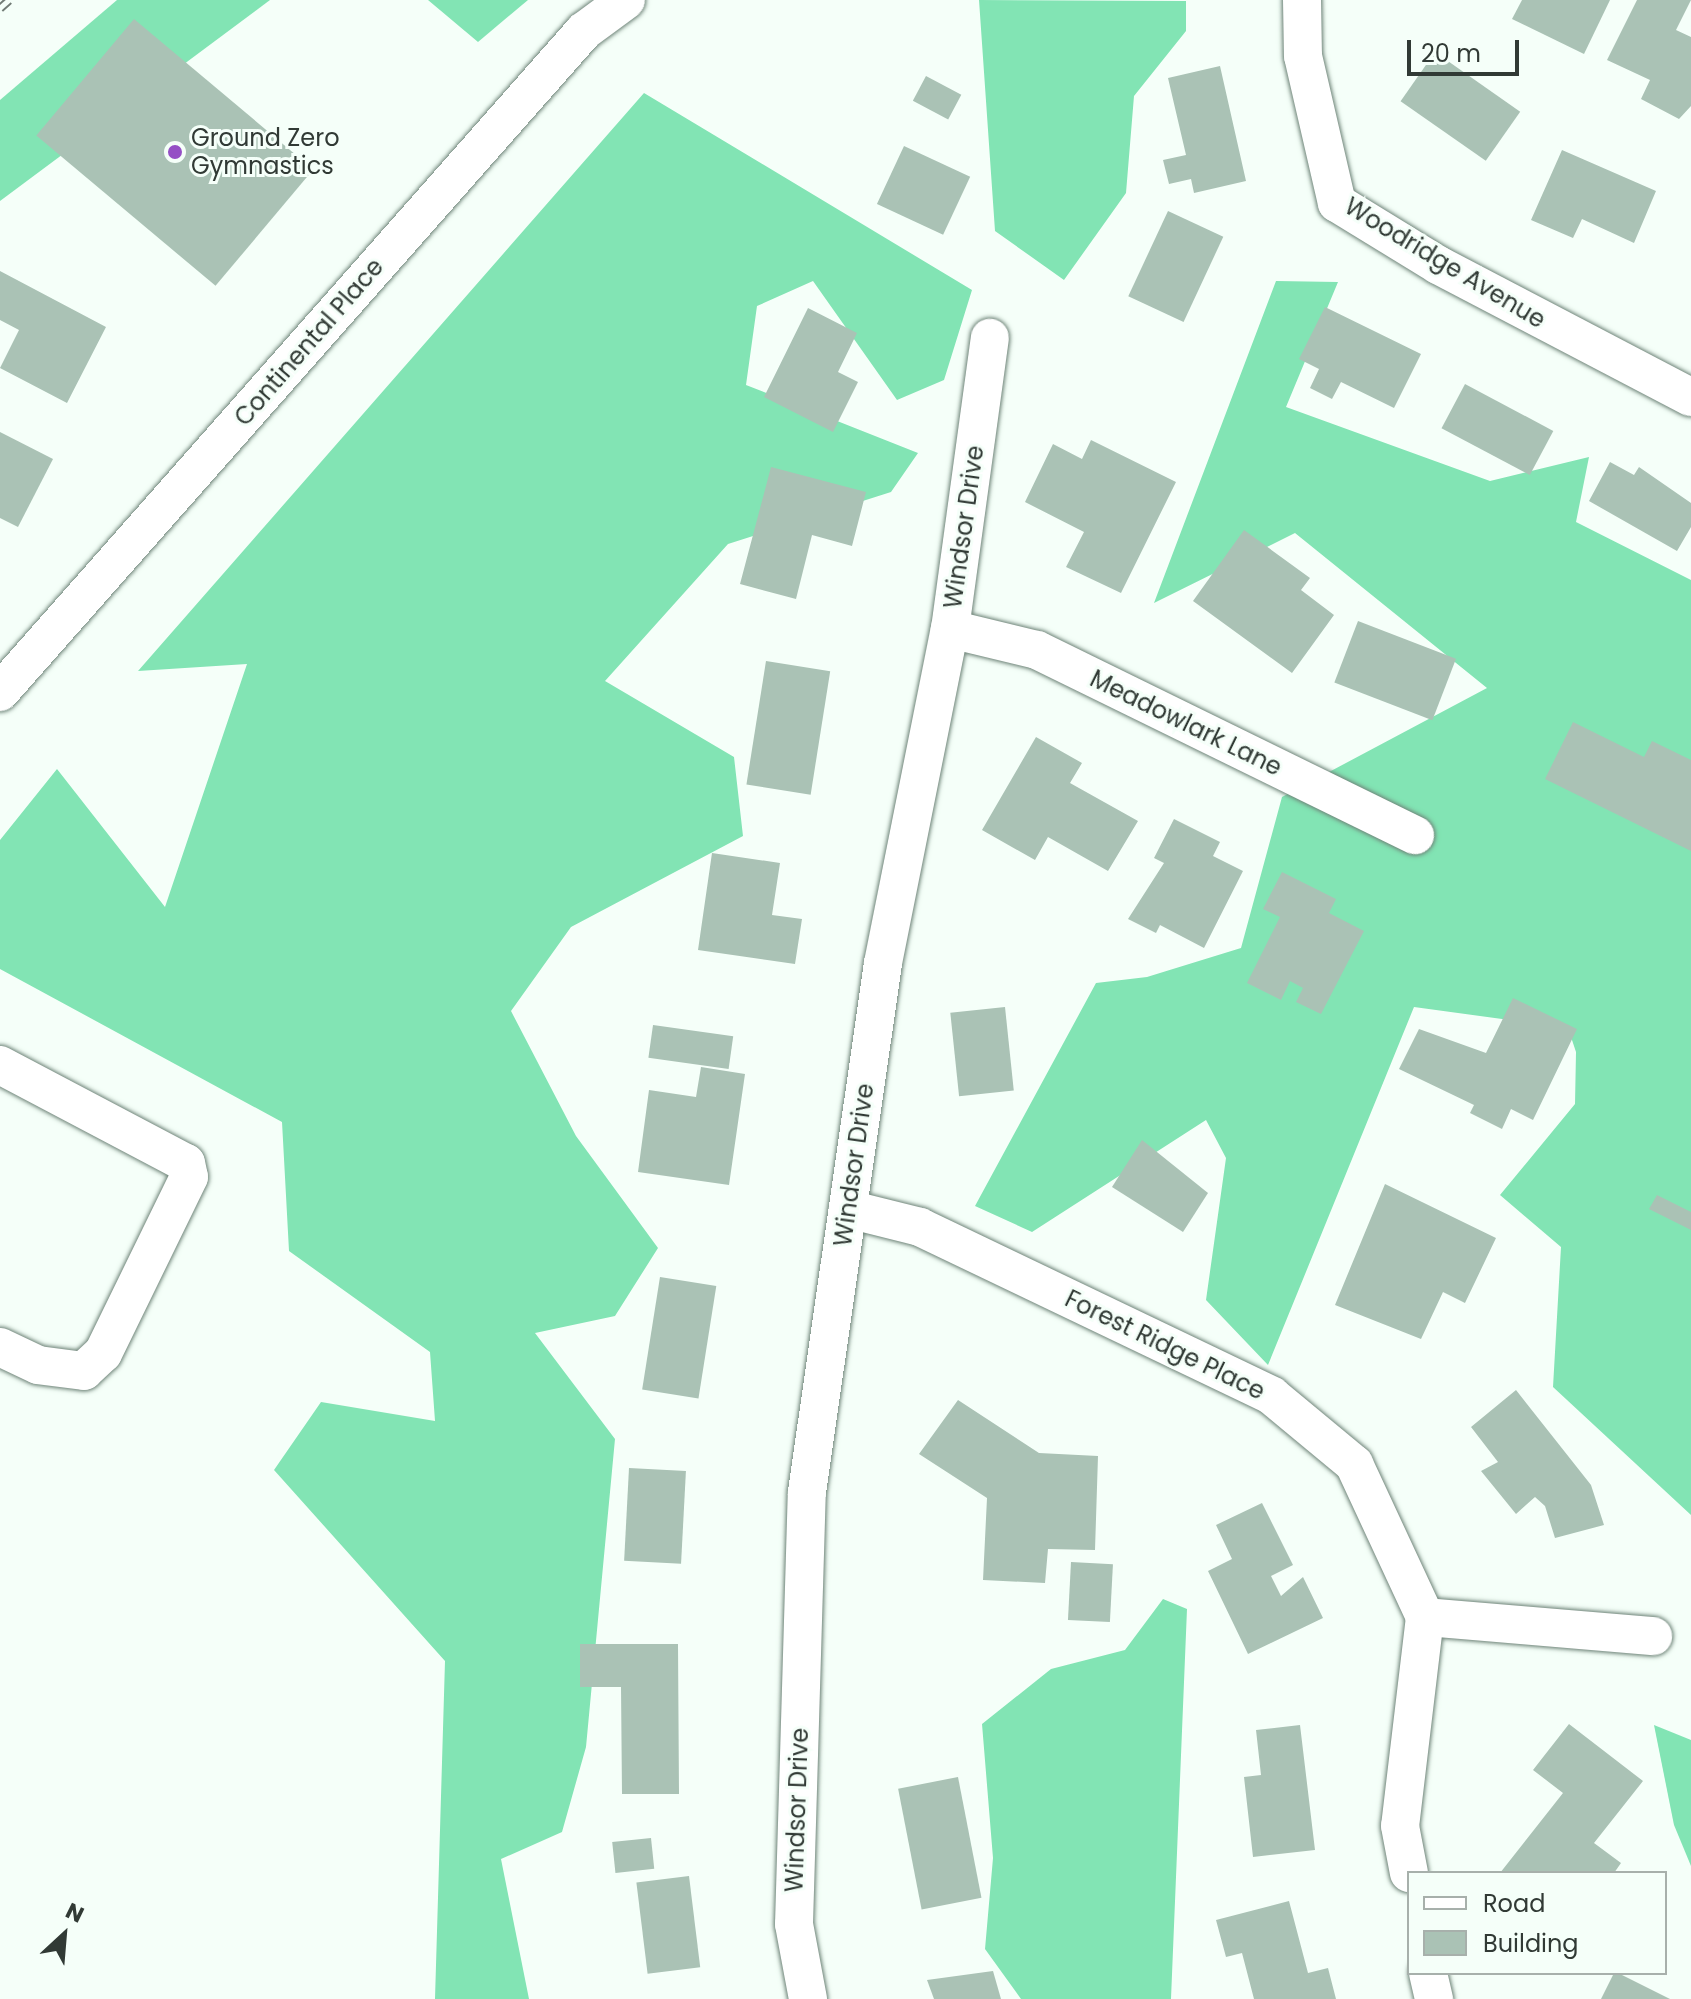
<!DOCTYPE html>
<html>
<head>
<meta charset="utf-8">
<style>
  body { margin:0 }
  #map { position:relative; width:1691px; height:1999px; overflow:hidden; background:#f5fff9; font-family:Poppins,sans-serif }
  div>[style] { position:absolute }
  .forest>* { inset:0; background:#82e4b4 }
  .building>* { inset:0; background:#aac2b5; transform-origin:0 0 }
  .roads { filter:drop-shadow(0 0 2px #6f8579) drop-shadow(0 0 2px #6f8579) }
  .minor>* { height:38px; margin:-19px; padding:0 19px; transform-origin:19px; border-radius:19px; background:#fff }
  .rail>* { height:9px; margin-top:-4.5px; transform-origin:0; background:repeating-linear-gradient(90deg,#f5fff9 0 18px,#717b75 0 36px); box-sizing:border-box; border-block:2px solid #717b75 }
  .dots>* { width:22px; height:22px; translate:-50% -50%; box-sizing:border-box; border:4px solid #f5fff9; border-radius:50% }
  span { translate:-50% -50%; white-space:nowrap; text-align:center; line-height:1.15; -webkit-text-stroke:6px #f5fff9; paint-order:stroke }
  .poi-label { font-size:24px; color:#313a35 }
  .left { translate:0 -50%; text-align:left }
  .street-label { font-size:24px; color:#313a35 }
  .legend { position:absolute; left:1407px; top:1871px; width:260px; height:104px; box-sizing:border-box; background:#f5fff9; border:2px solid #a7b0ab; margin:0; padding:10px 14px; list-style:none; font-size:24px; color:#313a35 }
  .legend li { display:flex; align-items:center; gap:16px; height:40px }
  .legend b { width:40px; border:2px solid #a7b0ab }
  .north { position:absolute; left:24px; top:1895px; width:80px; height:80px; -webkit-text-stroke:6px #f5fff9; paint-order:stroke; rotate:26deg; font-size:22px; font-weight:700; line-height:32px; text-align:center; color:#313a35 }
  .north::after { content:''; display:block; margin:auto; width:28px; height:36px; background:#313a35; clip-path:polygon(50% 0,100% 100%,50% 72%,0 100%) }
  .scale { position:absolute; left:1407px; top:40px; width:112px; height:36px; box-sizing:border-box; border:4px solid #313a35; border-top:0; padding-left:10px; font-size:24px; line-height:28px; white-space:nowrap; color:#313a35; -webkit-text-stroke:6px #f5fff9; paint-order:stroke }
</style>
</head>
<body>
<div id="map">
  <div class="forest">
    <i style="clip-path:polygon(117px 0,270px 0,0 201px,0 100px)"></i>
    <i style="clip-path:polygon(428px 0,528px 0,478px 42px)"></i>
    <i style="clip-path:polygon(979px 0,1186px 1px,1186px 31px,1134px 96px,1126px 193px,1064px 280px,995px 231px)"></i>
    <i style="clip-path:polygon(644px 93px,972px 290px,944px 380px,897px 400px,813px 281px,757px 306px,746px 385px,918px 453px,891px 492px,728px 544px,605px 681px,734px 757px,743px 836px,571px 927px,511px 1011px,576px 1136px,658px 1248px,615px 1316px,535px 1333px,615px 1439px,586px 1747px,562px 1832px,501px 1859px,529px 1999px,435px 1999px,445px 1661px,274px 1470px,321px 1402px,435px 1421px,430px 1352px,289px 1251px,282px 1122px,0 969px,0 840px,57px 769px,165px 907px,247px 664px,138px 671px)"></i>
    <i style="clip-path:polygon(1276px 281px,1338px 282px,1286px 407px,1490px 481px,1589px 457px,1576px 522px,1691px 580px,1691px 1515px,1553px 1387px,1561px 1247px,1500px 1195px,1575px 1104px,1576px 1052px,1568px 1028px,1414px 1007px,1268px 1365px,1206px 1300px,1226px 1158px,1206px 1120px,1032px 1232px,975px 1206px,1096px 983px,1147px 977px,1241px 948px,1282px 797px,1487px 688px,1295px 533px,1154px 603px)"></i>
    <i style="clip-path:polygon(1163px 1599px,1187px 1609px,1171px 1999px,1021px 1999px,985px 1949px,993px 1858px,982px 1724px,1051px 1669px,1125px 1650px)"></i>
    <i style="clip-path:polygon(1654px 1725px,1691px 1740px,1691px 1866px,1674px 1825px)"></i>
  </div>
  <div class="building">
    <i style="clip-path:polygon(1522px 0,1610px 0,1584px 54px,1512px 19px)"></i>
    <i style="clip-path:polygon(1637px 0,1691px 0,1676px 30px,1691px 37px,1691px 106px,1679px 119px,1641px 99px,1650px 80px,1607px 60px)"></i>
    <i style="left:134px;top:19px;width:234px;height:152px;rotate:40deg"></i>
    <i style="left:1435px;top:52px;width:104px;height:60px;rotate:35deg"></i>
    <i style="clip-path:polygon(1220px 66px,1246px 181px,1194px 193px,1191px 179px,1169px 184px,1163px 160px,1186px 155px,1168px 78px)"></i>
    <i style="left:926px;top:76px;width:40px;height:28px;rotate:28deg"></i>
    <i style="left:904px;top:146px;width:73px;height:64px;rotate:25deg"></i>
    <i style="clip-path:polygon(1562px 150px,1656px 191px,1634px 243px,1582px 219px,1573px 238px,1531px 220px)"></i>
    <i style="left:1168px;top:211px;width:61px;height:94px;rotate:25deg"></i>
    <i style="clip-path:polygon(0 271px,106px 327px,67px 403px,0 368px,19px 330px,0 320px)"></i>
    <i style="clip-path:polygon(1325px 307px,1421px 354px,1394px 408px,1341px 382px,1332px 399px,1310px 388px,1319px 369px,1299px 359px)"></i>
    <i style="clip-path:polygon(808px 308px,857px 333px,838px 372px,858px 382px,833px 432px,764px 397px)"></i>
    <i style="left:1465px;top:384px;width:100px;height:50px;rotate:28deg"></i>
    <i style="clip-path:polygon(0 432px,53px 459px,18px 527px,0 518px)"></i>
    <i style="clip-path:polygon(1091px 440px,1176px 482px,1121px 593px,1066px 567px,1084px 532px,1025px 502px,1053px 444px,1082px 459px)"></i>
    <i style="clip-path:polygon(1610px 462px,1634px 475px,1639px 467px,1691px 503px,1691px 527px,1677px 551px,1589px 501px)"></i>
    <i style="clip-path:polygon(771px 467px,866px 492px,852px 546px,812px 535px,796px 599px,740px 584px)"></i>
    <i style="clip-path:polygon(1244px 530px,1310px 578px,1301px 590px,1334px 615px,1292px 673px,1193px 601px)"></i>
    <i style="left:1358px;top:621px;width:105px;height:66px;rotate:21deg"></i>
    <i style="left:766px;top:661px;width:65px;height:125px;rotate:9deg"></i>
    <i style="clip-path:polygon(1573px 722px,1644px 757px,1652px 741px,1691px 760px,1691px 851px,1545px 779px)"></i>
    <i style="clip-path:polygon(1036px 737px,1082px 763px,1070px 783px,1138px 821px,1108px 871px,1048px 837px,1035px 860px,982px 830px)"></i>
    <i style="clip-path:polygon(1174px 819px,1220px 842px,1213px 856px,1243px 871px,1204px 948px,1160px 925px,1156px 933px,1128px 919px,1164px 863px,1154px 858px)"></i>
    <i style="clip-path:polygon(712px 853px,780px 863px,772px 915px,802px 919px,795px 964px,698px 950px)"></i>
    <i style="clip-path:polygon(1282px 872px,1336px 899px,1329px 913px,1364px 931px,1321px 1014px,1296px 1002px,1303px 988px,1290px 981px,1281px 1000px,1247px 983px,1280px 917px,1263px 909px)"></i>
    <i style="clip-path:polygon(1513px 998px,1577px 1029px,1533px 1120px,1511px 1109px,1502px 1129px,1470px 1113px,1474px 1105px,1399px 1069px,1419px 1029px,1486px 1053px)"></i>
    <i style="left:1005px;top:1007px;width:84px;height:55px;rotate:84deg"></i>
    <i style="left:653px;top:1025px;width:81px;height:33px;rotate:8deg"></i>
    <i style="clip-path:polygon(701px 1067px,745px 1074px,729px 1185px,638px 1172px,649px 1090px,696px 1097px)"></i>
    <i style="clip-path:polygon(1142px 1140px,1208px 1193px,1183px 1232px,1112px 1187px)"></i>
    <i style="clip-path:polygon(1385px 1184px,1496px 1238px,1465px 1303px,1443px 1292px,1421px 1339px,1335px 1305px)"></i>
    <i style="clip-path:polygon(1657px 1195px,1691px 1212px,1691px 1230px,1649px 1209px)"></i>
    <i style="left:660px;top:1277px;width:57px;height:114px;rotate:9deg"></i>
    <i style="clip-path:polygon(1516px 1390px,1591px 1485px,1604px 1525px,1555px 1538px,1545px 1506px,1535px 1497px,1516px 1514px,1481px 1471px,1498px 1462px,1471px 1427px)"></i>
    <i style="clip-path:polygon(958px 1400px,1039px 1453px,1098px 1456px,1095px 1550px,1048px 1549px,1045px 1583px,983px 1580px,987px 1498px,919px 1454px)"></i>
    <i style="left:629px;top:1468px;width:57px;height:93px;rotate:3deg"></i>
    <i style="clip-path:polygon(1262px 1503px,1293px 1565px,1271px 1576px,1281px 1596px,1303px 1577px,1323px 1618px,1248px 1654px,1208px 1571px,1232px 1559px,1216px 1525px)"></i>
    <i style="left:1071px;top:1562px;width:42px;height:58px;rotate:3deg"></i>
    <i style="clip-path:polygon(580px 1644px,678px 1644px,679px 1794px,622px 1794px,621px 1687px,580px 1687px)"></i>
    <i style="clip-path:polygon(1569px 1724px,1643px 1781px,1594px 1843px,1621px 1863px,1614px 1873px,1500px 1873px,1563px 1793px,1533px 1770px)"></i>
    <i style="clip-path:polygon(1300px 1725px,1315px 1850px,1253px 1857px,1244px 1777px,1261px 1775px,1256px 1730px)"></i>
    <i style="left:958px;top:1777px;width:123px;height:61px;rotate:79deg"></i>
    <i style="left:651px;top:1838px;width:31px;height:39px;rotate:84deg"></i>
    <i style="left:689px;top:1876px;width:92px;height:53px;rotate:83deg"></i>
    <i style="clip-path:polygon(1289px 1901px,1308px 1973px,1328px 1968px,1336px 1999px,1254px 1999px,1242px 1953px,1226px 1957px,1216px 1920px)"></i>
    <i style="clip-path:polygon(993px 1971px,1001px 1999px,934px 1999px,927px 1980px)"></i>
    <i style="clip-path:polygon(1614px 1973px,1618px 1973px,1670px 1999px,1601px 1999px)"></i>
  </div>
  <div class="roads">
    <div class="minor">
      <i style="left:1302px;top:0;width:56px;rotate:89deg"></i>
      <i style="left:1303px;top:56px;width:151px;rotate:77deg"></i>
      <i style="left:1337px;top:203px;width:119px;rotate:31.5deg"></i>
      <i style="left:1438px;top:265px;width:285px;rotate:27.6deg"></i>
      <i style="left:950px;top:629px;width:89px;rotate:13.6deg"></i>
      <i style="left:1037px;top:650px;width:421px;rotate:26.1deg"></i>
      <i style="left:0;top:692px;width:882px;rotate:-48.54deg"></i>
      <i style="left:584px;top:31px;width:52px;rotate:-36.4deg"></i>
      <i style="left:0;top:1065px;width:210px;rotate:27.8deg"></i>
      <i style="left:186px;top:1163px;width:14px;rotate:78deg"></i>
      <i style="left:189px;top:1177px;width:196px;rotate:116deg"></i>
      <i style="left:103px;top:1353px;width:26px;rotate:137deg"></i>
      <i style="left:84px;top:1371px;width:46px;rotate:-172.6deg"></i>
      <i style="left:38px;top:1365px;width:42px;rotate:-154.7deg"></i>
      <i style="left:848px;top:1209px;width:74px;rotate:14deg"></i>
      <i style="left:920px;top:1227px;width:390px;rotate:25.6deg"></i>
      <i style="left:1272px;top:1396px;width:107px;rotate:39.7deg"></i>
      <i style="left:1354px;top:1464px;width:169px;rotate:65.1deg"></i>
      <i style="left:1425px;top:1617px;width:210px;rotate:96.8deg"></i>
      <i style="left:1400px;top:1826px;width:48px;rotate:79.2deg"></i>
      <i style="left:1425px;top:1617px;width:229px;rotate:4.8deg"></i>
      <i style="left:1428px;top:1973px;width:27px;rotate:77deg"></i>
      <i style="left:808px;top:1999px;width:76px;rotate:-100.6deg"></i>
      <i style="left:794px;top:1924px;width:432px;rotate:-88.3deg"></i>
      <i style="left:807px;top:1492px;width:534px;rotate:-81.82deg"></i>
      <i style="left:883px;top:963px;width:341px;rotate:-78.7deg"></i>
      <i style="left:950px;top:629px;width:294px;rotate:-82.2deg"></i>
    </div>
  </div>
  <div class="rail">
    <i style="left:0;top:8px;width:12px;rotate:-42deg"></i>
  </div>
  <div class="dots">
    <i style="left:175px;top:152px;background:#9550c5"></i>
  </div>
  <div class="poi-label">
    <span class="left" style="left:191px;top:152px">Ground Zero<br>Gymnastics</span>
  </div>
  <div class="street-label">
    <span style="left:1445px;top:263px;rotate:31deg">Woodridge Avenue</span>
    <span style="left:309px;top:342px;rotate:-49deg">Continental Place</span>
    <span style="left:964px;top:527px;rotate:-82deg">Windsor Drive</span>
    <span style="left:1186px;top:723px;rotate:26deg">Meadowlark Lane</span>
    <span style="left:854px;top:1165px;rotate:-82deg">Windsor Drive</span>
    <span style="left:1165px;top:1345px;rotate:26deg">Forest Ridge Place</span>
    <span style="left:797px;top:1810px;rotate:-88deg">Windsor Drive</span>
  </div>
  <ul class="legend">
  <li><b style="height:10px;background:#fff"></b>Road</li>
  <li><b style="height:22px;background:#aac2b5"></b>Building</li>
  </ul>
  <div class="north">N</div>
  <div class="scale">20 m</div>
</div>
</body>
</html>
